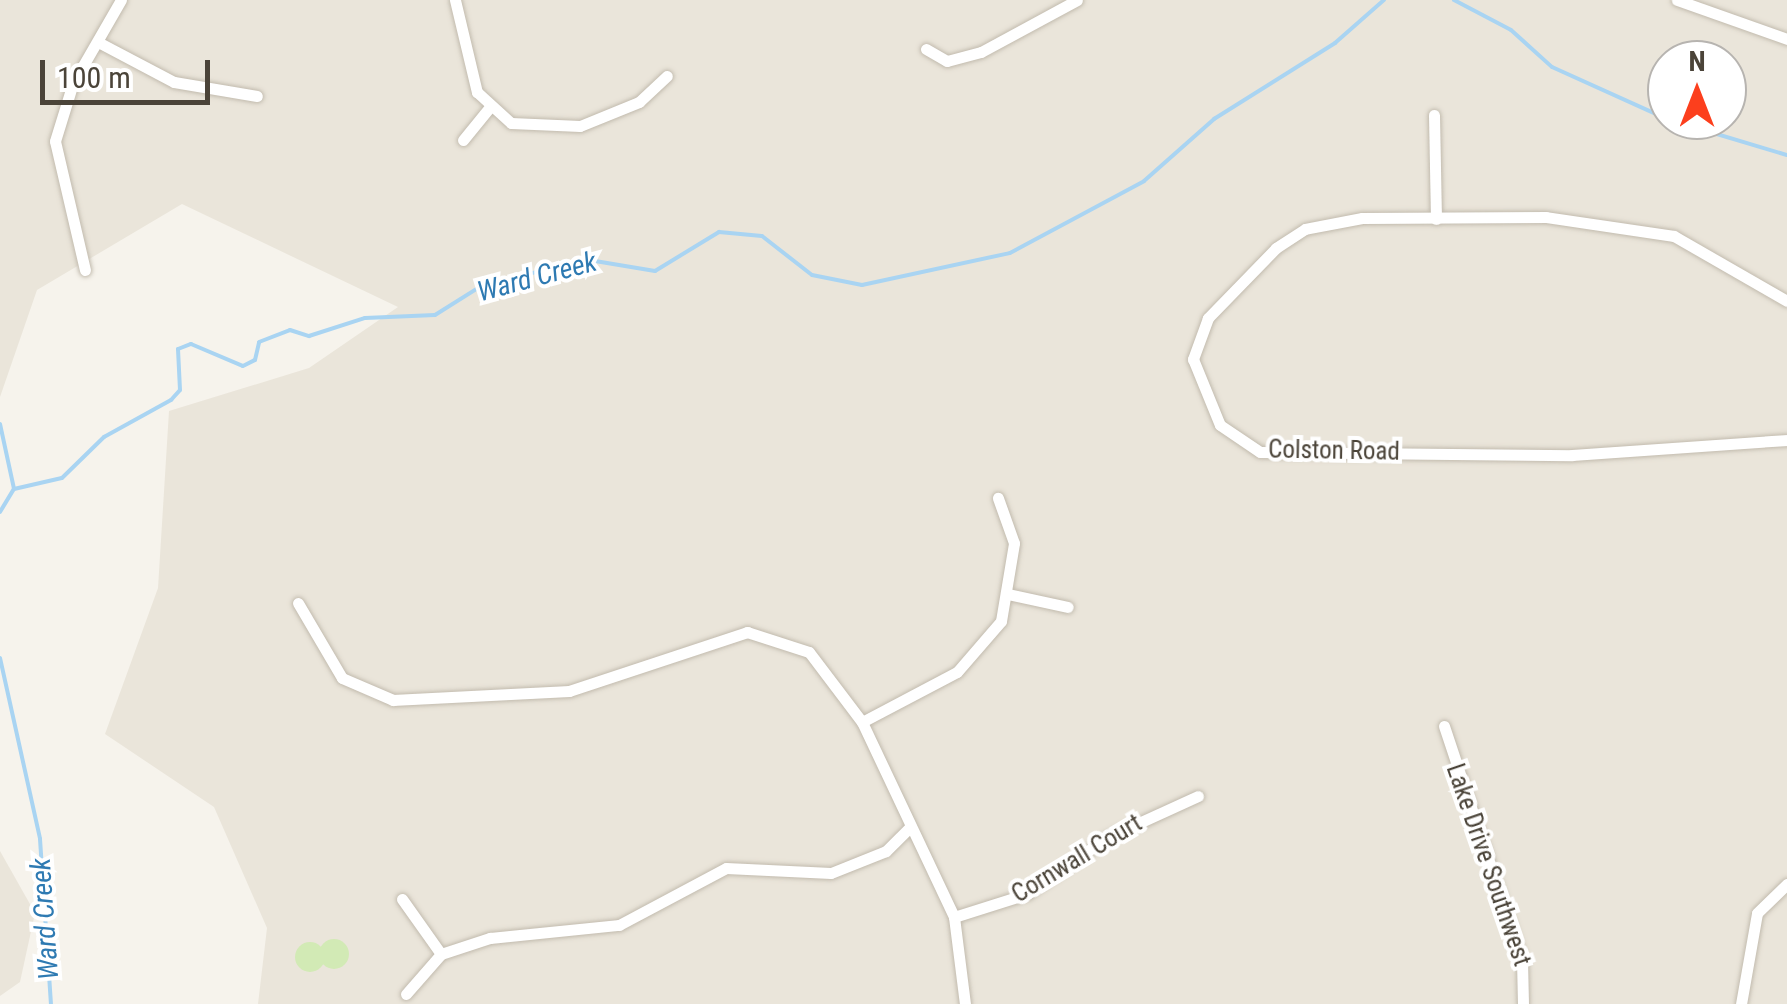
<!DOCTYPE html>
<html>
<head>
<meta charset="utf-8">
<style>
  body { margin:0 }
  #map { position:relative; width:1787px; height:1004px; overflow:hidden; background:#f6f3ec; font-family:"Roboto Condensed",sans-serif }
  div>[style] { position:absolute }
  .residential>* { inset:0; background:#eae5da }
  .green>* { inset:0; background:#d2eab5 }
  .round { border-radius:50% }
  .stream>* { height:4px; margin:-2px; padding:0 2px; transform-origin:2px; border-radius:2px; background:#a9d4f2 }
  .roads { filter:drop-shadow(0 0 2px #c2bbae) drop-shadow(0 0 2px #c2bbae) }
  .street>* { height:11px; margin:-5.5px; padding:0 5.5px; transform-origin:5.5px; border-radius:5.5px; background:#fff }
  span { translate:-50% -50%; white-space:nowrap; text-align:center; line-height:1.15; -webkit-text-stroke:8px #fff; paint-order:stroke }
  .street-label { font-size:25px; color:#4b4439 }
  .water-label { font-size:28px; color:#2e7ab2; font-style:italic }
  .north { position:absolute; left:1647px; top:40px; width:100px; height:100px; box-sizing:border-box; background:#fff; border:2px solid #b7b4b0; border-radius:50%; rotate:0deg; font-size:28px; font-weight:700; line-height:40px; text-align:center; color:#4b4439 }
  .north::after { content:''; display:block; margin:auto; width:35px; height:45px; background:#fc3f1d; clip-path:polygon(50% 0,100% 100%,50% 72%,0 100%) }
  .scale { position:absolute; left:40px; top:60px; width:170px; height:45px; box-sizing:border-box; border:5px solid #4b4439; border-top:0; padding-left:12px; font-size:30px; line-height:35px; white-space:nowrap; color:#4b4439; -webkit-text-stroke:8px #fff; paint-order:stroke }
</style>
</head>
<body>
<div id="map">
  <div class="residential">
    <i style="clip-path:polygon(evenodd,0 0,1787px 0,1787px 1004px,258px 1004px,267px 928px,214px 807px,105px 734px,158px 588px,169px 411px,309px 368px,398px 307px,182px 204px,37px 290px,0 397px,0 0,1667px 60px,1727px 60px,1727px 120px,1667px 120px,1667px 60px)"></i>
    <i style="clip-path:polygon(0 851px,35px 913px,20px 982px,0 996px)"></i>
  </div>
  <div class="green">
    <i class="round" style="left:319px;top:939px;width:30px;height:30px"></i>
    <i class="round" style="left:295px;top:942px;width:30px;height:30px"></i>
  </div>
  <div class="stream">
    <i style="left:1454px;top:0;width:64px;rotate:27.8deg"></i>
    <i style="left:1511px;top:30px;width:55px;rotate:42.1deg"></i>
    <i style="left:1552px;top:67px;width:126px;rotate:24.3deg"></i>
    <i style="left:1670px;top:120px;width:122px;rotate:16.7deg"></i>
    <i style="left:0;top:424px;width:66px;rotate:77.8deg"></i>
    <i style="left:0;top:512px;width:27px;rotate:-59deg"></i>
    <i style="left:14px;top:489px;width:49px;rotate:-12.9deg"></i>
    <i style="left:62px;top:478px;width:59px;rotate:-44.3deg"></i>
    <i style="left:104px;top:437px;width:77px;rotate:-28.9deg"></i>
    <i style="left:171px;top:400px;width:13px;rotate:-48deg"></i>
    <i style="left:180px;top:390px;width:41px;rotate:-92.8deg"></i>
    <i style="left:178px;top:349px;width:14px;rotate:-21deg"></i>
    <i style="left:191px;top:344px;width:56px;rotate:22.9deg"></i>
    <i style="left:243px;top:366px;width:13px;rotate:-27deg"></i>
    <i style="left:255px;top:360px;width:18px;rotate:-77deg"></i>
    <i style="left:259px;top:342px;width:33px;rotate:-21deg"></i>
    <i style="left:290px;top:330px;width:20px;rotate:18deg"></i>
    <i style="left:309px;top:336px;width:59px;rotate:-17.8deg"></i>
    <i style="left:365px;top:318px;width:70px;rotate:-2.5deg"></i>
    <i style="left:435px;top:315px;width:51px;rotate:-32.1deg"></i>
    <i style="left:478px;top:288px;width:109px;rotate:-15.4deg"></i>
    <i style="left:583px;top:259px;width:73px;rotate:9.5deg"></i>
    <i style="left:655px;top:271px;width:75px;rotate:-31.4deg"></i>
    <i style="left:719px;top:232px;width:43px;rotate:5.3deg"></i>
    <i style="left:762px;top:236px;width:63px;rotate:38deg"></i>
    <i style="left:812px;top:275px;width:51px;rotate:11.3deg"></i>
    <i style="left:862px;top:285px;width:151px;rotate:-12.2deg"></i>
    <i style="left:1010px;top:253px;width:152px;rotate:-28.2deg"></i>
    <i style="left:1144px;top:181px;width:94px;rotate:-41.5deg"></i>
    <i style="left:1214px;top:119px;width:143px;rotate:-32.1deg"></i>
    <i style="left:1335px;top:43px;width:65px;rotate:-41.3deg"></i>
    <i style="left:0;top:658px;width:185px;rotate:77.5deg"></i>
    <i style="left:40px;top:839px;width:165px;rotate:86.2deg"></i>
  </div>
  <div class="roads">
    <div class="street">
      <i style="left:455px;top:0;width:95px;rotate:76.6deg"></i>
      <i style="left:477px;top:92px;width:46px;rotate:42.4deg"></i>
      <i style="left:511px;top:123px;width:69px;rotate:2.5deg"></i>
      <i style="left:580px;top:126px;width:64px;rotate:-22.1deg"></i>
      <i style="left:639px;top:102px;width:38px;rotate:-43deg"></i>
      <i style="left:1677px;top:0;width:117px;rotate:19.5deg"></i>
      <i style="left:98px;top:42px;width:86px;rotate:27.8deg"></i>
      <i style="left:174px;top:82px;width:84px;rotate:9.6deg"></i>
      <i style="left:926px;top:49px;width:24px;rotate:30deg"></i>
      <i style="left:947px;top:61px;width:35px;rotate:-15deg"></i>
      <i style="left:981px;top:52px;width:109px;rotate:-28.4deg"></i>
      <i style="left:1434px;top:115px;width:104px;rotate:88.9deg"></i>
      <i style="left:463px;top:140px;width:41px;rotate:-50.9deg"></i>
      <i style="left:85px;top:270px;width:132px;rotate:-103.1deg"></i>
      <i style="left:55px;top:141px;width:61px;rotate:-72.8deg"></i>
      <i style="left:73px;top:83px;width:96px;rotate:-60deg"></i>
      <i style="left:1787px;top:301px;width:130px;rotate:-150.1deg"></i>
      <i style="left:1674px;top:236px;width:129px;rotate:-171.6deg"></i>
      <i style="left:1546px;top:217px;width:184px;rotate:179.7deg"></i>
      <i style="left:1362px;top:218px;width:58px;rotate:169.1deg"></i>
      <i style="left:1305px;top:229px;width:35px;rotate:147deg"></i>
      <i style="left:1276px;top:248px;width:98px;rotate:134.2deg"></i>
      <i style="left:1208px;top:318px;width:44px;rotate:110.1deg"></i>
      <i style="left:1193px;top:359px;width:71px;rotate:67.8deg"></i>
      <i style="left:1220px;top:425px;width:48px;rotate:34deg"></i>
      <i style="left:1260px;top:452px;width:312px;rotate:0.6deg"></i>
      <i style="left:1572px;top:455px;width:216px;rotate:-4deg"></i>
      <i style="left:1008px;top:594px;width:61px;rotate:12.2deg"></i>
      <i style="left:298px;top:603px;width:87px;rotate:59.6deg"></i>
      <i style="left:342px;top:678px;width:56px;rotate:23.3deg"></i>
      <i style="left:393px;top:700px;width:176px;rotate:-2.9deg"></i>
      <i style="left:569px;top:691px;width:188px;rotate:-18.3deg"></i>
      <i style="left:747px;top:632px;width:65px;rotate:17.9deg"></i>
      <i style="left:809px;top:652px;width:88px;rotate:52.9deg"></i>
      <i style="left:862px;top:722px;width:216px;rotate:64.7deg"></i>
      <i style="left:954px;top:917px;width:88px;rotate:82.8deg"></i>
      <i style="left:862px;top:722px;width:107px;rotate:-27.8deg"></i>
      <i style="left:957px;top:672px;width:67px;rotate:-49.2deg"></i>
      <i style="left:1001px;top:621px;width:79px;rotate:-80.5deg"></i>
      <i style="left:1014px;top:543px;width:48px;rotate:-109.6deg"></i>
      <i style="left:1444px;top:726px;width:247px;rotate:71.6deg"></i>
      <i style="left:1522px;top:960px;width:44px;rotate:88.7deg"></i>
      <i style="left:402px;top:899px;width:67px;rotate:54.7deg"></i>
      <i style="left:954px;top:917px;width:77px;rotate:-17.5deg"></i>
      <i style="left:1027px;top:894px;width:97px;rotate:-35.3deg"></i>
      <i style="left:1106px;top:838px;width:101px;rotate:-24.5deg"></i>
      <i style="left:406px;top:994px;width:53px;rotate:-48.8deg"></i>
      <i style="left:441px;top:954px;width:52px;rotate:-18.1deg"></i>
      <i style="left:490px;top:938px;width:130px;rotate:-5.8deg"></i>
      <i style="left:619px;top:925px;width:121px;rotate:-28deg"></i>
      <i style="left:726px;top:868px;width:105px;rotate:2.7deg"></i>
      <i style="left:831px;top:873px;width:59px;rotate:-21.8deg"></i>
      <i style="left:886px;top:851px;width:33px;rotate:-45deg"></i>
      <i style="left:1741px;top:1004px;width:92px;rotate:-80deg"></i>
      <i style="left:1757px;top:913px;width:42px;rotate:-44deg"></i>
    </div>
  </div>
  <div class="street-label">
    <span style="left:1334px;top:451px;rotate:1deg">Colston Road</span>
    <span style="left:1077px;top:859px;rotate:-31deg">Cornwall Court</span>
    <span style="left:1488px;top:865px;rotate:71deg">Lake Drive Southwest</span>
  </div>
  <div class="water-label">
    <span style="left:537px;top:277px;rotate:-15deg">Ward Creek</span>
    <span style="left:45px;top:919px;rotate:-94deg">Ward Creek</span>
  </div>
  <div class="north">N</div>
  <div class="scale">100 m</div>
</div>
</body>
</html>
